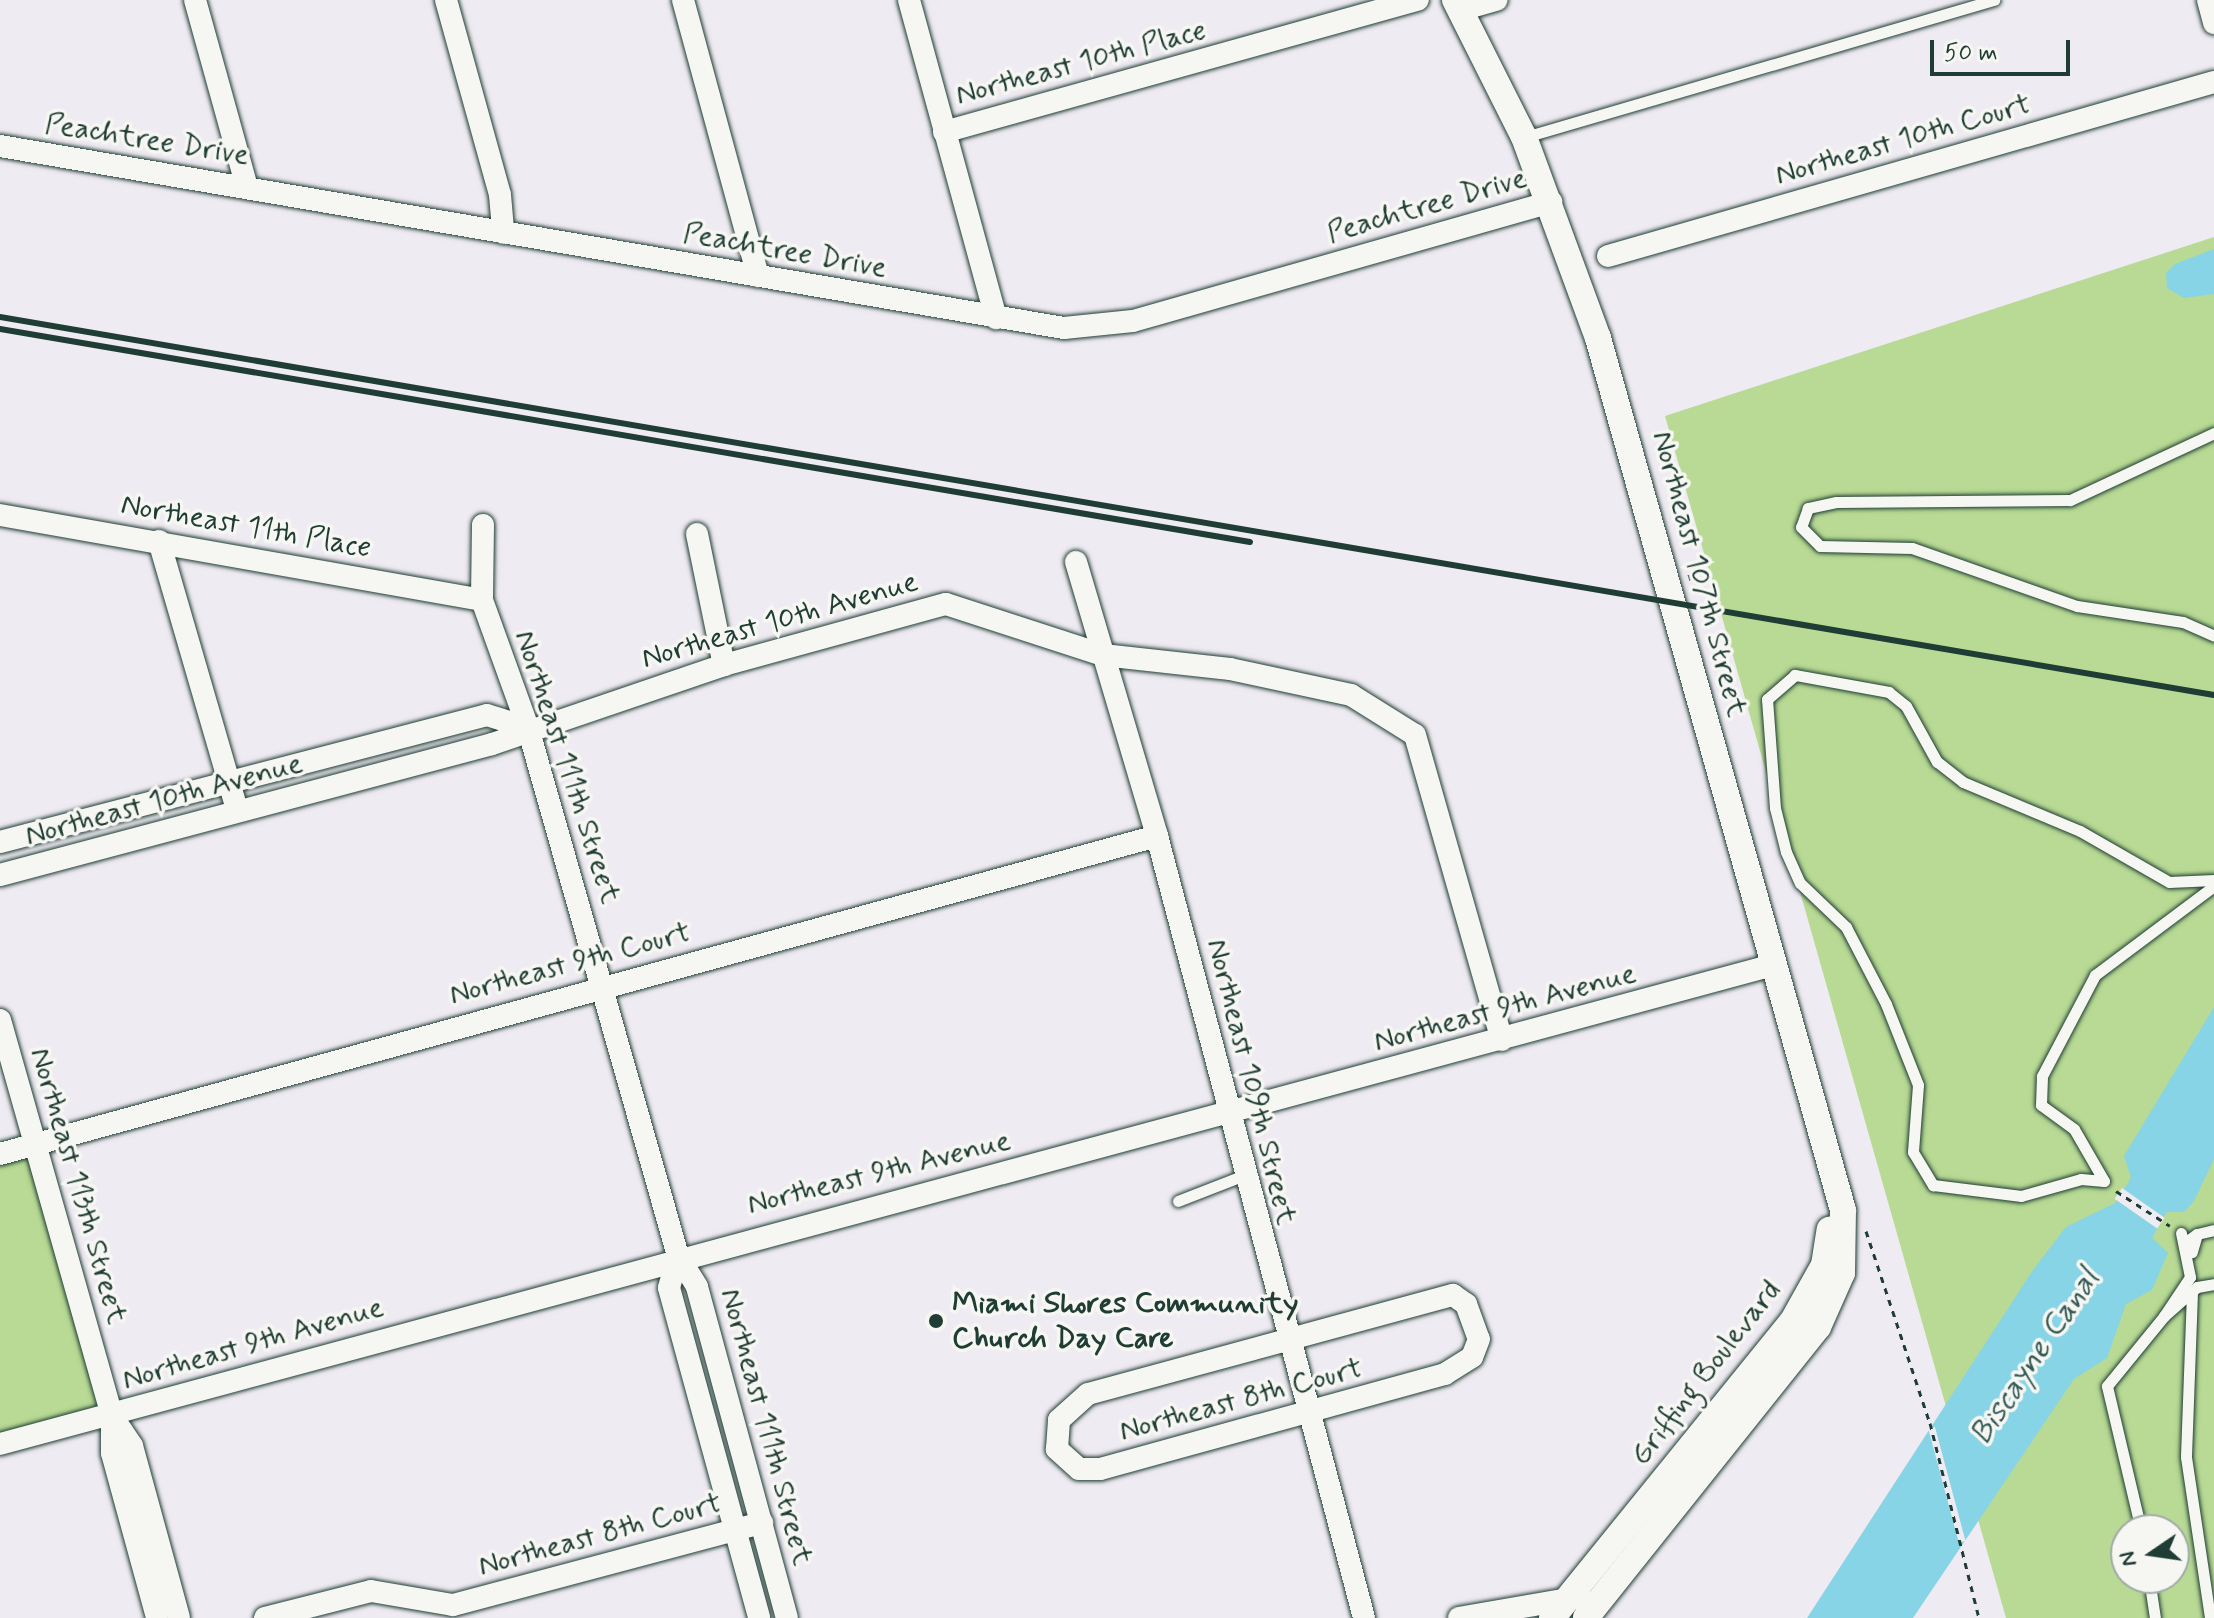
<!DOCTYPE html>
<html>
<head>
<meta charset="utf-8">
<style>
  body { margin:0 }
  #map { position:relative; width:2214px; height:1618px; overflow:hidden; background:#efebf2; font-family:Mynerve,sans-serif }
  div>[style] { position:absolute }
  .green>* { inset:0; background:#b8da94 }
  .water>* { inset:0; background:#86d4e5 }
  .pier>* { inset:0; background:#efebf2; transform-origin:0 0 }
  .path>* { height:3px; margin-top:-1.5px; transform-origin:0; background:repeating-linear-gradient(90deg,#1f3d34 0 6px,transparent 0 12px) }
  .roads { filter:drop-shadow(0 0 2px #1f3d34) drop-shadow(0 0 2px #1f3d34) }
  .service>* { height:11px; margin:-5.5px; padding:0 5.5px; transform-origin:5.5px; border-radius:5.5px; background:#f6f6f2 }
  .minor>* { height:22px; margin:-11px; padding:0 11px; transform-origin:11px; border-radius:11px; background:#f6f6f2 }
  .tertiary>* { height:26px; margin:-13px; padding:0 13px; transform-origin:13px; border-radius:13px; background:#f6f6f2 }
  .rail>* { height:6px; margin:-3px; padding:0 3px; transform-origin:3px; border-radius:3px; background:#1f3d34 }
  .dots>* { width:22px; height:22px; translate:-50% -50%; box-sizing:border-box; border:4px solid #f6f6f2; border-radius:50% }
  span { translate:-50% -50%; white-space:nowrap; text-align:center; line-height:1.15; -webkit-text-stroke:7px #f6f6f2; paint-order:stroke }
  .street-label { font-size:30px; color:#1f3d34 }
  .poi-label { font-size:30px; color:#1f3d34; font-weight:700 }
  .left { translate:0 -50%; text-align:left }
  .water-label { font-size:32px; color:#345b57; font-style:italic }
  .north { position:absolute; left:2110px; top:1514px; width:80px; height:80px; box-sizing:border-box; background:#f6f6f2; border:2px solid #a0aca6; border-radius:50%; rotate:257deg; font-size:22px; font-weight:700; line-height:32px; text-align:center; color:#1f3d34 }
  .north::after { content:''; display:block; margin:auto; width:28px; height:36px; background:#1f3d34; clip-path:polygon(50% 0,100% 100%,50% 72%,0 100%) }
  .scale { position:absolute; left:1930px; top:40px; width:140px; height:36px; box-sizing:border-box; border:4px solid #1f3d34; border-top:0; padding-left:10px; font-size:24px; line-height:28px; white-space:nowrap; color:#1f3d34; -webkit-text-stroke:6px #f6f6f2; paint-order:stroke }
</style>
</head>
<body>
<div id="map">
  <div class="green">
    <i style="clip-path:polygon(evenodd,2214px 237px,2214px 1618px,2006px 1618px,1665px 416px,2214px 237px,2126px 1530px,2174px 1530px,2174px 1578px,2126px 1578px,2126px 1530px)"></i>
    <i style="clip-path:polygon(36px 1145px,112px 1415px,0 1444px,0 1154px)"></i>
  </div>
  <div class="water">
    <i style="clip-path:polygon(2214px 249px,2214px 294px,2184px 298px,2167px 288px,2166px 273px,2175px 264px)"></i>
    <i style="clip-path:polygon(2214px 1007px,2214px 1159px,2194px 1201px,2184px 1212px,2167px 1212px,2152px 1238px,2168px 1253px,2152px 1290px,2126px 1304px,2107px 1358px,2074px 1379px,1913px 1618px,1807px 1618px,2033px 1270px,2066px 1227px,2115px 1203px,2131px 1178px,2124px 1156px)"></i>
  </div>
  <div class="pier">
    <i style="left:2122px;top:1188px;width:52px;height:13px;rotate:35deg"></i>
    <i style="left:1935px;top:1427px;width:118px;height:7px;rotate:75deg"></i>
  </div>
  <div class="path">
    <i style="left:1689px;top:574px;width:20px;rotate:72deg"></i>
    <i style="left:1708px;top:635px;width:13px;rotate:81deg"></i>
    <i style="left:2116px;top:1191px;width:64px;rotate:32.9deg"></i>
    <i style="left:1866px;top:1231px;width:202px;rotate:71.6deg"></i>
    <i style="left:1930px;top:1423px;width:201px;rotate:75.9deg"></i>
  </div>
  <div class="roads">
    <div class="service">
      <i style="left:1525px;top:137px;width:489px;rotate:-16.3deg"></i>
      <i style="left:2214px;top:433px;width:159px;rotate:155deg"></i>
      <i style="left:2070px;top:500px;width:234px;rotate:179.5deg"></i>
      <i style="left:1836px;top:502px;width:29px;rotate:168deg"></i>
      <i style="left:1808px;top:508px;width:20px;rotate:110deg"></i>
      <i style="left:1801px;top:527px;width:27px;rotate:45deg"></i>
      <i style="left:1820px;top:546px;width:92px;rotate:1.2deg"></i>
      <i style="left:1912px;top:548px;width:175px;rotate:19.4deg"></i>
      <i style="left:2077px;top:606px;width:107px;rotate:8.6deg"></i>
      <i style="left:2183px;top:622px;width:34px;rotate:24deg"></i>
      <i style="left:2214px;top:880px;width:45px;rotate:177.5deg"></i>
      <i style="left:2169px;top:882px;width:103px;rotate:-150.2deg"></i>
      <i style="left:2080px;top:831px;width:127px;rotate:-157.3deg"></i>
      <i style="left:1963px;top:782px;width:33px;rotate:-142deg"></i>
      <i style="left:1937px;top:762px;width:64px;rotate:-119deg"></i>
      <i style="left:1906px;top:706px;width:22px;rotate:-141deg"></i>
      <i style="left:1889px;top:692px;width:96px;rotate:-169.7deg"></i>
      <i style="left:1795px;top:675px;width:37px;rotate:139deg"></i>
      <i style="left:1767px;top:699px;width:109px;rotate:85.8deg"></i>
      <i style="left:1775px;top:808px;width:45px;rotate:76deg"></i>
      <i style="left:1786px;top:852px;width:34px;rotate:66deg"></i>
      <i style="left:1800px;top:883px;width:64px;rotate:43.7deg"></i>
      <i style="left:1846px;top:927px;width:87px;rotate:62.5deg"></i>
      <i style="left:1886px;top:1004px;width:87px;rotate:68.4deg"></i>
      <i style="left:1918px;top:1085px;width:67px;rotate:94.3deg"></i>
      <i style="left:1913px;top:1152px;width:39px;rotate:59deg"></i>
      <i style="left:1933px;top:1185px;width:89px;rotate:7.1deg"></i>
      <i style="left:2021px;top:1196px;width:62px;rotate:-15.8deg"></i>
      <i style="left:2081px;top:1179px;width:23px;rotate:5deg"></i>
      <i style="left:2104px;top:1181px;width:60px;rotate:-120deg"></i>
      <i style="left:2074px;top:1129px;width:41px;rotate:-144deg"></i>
      <i style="left:2041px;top:1105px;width:29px;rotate:-88deg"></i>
      <i style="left:2042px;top:1076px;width:114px;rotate:-62.3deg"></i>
      <i style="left:2095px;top:975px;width:149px;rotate:-36.8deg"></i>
      <i style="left:1178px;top:1201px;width:69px;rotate:-21.3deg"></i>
      <i style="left:2181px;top:1233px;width:45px;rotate:78.4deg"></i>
      <i style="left:2190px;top:1277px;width:47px;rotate:123.7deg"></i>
      <i style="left:2164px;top:1316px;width:44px;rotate:-41.3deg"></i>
      <i style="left:2197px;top:1287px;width:17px;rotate:-10deg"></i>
      <i style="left:2197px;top:1234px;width:17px;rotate:-13deg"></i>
      <i style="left:2187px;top:1241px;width:12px;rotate:-35deg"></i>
      <i style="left:2197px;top:1234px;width:19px;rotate:106deg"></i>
      <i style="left:2192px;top:1292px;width:165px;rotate:92.1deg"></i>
      <i style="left:2186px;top:1457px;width:163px;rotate:81.5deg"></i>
      <i style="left:2141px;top:1530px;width:148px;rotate:-103.3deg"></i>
      <i style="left:2107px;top:1386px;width:90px;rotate:-50.8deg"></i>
      <i style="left:2149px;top:1578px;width:40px;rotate:81.5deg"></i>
    </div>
    <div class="minor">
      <i style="left:195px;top:0;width:194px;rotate:74.5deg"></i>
      <i style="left:446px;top:0;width:202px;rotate:74.5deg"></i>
      <i style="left:500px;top:195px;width:38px;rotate:85deg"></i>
      <i style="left:683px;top:0;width:286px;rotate:74.8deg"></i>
      <i style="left:909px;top:0;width:330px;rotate:74.7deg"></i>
      <i style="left:2208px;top:0;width:24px;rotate:75deg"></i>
      <i style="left:1461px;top:10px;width:37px;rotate:-16deg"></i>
      <i style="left:944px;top:132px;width:492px;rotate:-15.6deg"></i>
      <i style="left:0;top:146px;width:1079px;rotate:9.71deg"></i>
      <i style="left:1064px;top:328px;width:69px;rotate:-5.8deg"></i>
      <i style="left:1133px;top:321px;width:435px;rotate:-15.9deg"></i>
      <i style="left:1608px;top:256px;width:630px;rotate:-16.02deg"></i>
      <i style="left:0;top:515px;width:489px;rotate:10deg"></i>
      <i style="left:483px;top:525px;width:75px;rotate:90.8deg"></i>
      <i style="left:482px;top:600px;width:136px;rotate:70.2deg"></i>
      <i style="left:528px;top:728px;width:549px;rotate:74.14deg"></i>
      <i style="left:678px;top:1256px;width:36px;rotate:58deg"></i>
      <i style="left:697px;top:1287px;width:343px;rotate:74.8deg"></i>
      <i style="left:697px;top:534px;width:134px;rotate:78.4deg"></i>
      <i style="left:159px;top:541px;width:280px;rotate:73.8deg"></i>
      <i style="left:1076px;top:562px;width:286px;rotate:73.5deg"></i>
      <i style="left:1157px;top:836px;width:809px;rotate:75.17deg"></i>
      <i style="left:0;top:842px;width:503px;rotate:-14.62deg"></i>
      <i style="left:487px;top:715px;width:43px;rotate:17.6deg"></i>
      <i style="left:0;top:875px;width:509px;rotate:-14.91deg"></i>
      <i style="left:492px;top:744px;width:245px;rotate:-18.8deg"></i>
      <i style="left:724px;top:665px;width:230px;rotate:-15.4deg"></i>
      <i style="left:946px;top:604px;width:165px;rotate:18deg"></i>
      <i style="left:1103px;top:655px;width:128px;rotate:6.3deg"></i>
      <i style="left:1230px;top:669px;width:124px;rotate:12.1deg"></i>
      <i style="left:1351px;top:695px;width:75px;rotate:32deg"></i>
      <i style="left:1415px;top:735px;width:317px;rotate:74.1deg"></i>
      <i style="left:0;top:1020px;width:411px;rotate:74.2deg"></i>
      <i style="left:112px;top:1415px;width:38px;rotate:90deg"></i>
      <i style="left:112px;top:1453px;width:171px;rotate:74.7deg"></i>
      <i style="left:0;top:1154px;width:1200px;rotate:-15.37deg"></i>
      <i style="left:678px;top:1256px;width:33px;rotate:106deg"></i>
      <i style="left:669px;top:1288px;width:342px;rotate:74.7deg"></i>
      <i style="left:1453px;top:1295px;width:16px;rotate:35deg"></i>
      <i style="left:1466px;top:1304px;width:37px;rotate:70deg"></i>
      <i style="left:1479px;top:1339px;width:19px;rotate:111deg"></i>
      <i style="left:1472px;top:1357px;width:32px;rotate:148deg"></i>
      <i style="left:1445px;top:1374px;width:358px;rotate:164.6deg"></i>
      <i style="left:1100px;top:1469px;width:21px;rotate:180deg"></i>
      <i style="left:1079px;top:1469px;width:30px;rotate:-138deg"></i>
      <i style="left:1057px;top:1449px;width:29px;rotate:-86deg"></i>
      <i style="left:1059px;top:1420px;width:39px;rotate:-42deg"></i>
      <i style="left:1088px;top:1394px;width:378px;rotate:-15.2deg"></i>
      <i style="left:112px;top:1416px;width:36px;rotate:56deg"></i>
      <i style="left:132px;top:1446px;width:178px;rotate:74.7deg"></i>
      <i style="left:0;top:1444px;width:1837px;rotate:-15.12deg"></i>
      <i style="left:265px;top:1618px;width:109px;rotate:-14.3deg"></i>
      <i style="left:371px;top:1591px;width:83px;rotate:9.7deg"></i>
      <i style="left:453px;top:1605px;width:320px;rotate:-14.9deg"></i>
      <i style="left:1459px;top:1618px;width:123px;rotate:-9.8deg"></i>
    </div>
    <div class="tertiary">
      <i style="left:1455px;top:0;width:153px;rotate:63.3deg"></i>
      <i style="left:1524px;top:137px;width:214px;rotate:69.8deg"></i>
      <i style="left:1598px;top:338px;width:906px;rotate:74.31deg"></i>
      <i style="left:1843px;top:1210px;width:63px;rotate:90.9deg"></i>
      <i style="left:1842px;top:1273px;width:59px;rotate:114deg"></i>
      <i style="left:1818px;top:1327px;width:372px;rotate:128.6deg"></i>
      <i style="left:1552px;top:1618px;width:381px;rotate:-51deg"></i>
      <i style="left:1792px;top:1322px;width:65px;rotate:-60.7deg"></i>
      <i style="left:1824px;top:1265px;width:36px;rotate:-81deg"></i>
    </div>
  </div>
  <div class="rail">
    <i style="left:0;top:317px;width:2246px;rotate:9.69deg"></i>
    <i style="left:0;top:329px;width:1268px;rotate:9.67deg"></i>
  </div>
  <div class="dots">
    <i style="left:936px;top:1321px;background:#1f3d34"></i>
  </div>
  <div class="street-label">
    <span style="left:1081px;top:63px;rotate:-15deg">Northeast 10th Place</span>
    <span style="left:147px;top:140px;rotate:9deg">Peachtree Drive</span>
    <span style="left:1903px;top:140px;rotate:-16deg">Northeast 10th Court</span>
    <span style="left:1427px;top:206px;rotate:-16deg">Peachtree Drive</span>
    <span style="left:785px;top:251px;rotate:10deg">Peachtree Drive</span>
    <span style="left:246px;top:527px;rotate:10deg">Northeast 11th Place</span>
    <span style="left:1699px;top:574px;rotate:75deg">Northeast 107th Street</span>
    <span style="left:780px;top:621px;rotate:-16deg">Northeast 10th Avenue</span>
    <span style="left:567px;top:767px;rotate:72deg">Northeast 111th Street</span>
    <span style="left:164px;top:800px;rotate:-15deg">Northeast 10th Avenue</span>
    <span style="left:570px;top:964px;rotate:-15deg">Northeast 9th Court</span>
    <span style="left:1505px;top:1008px;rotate:-15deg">Northeast 9th Avenue</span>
    <span style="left:1251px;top:1082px;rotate:76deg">Northeast 109th Street</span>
    <span style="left:879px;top:1173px;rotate:-14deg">Northeast 9th Avenue</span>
    <span style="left:78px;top:1186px;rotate:74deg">Northeast 113th Street</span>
    <span style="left:253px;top:1344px;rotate:-16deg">Northeast 9th Avenue</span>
    <span style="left:1706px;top:1373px;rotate:-52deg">Griffing Boulevard</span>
    <span style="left:1241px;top:1400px;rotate:-15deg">Northeast 8th Court</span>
    <span style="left:766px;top:1427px;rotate:75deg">Northeast 111th Street</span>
    <span style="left:600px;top:1535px;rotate:-15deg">Northeast 8th Court</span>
  </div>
  <div class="poi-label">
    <span class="left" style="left:952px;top:1321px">Miami Shores Community<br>Church Day Care</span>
  </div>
  <div class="water-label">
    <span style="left:2035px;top:1357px;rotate:-56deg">Biscayne Canal</span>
  </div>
  <div class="north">N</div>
  <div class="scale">50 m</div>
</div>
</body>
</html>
